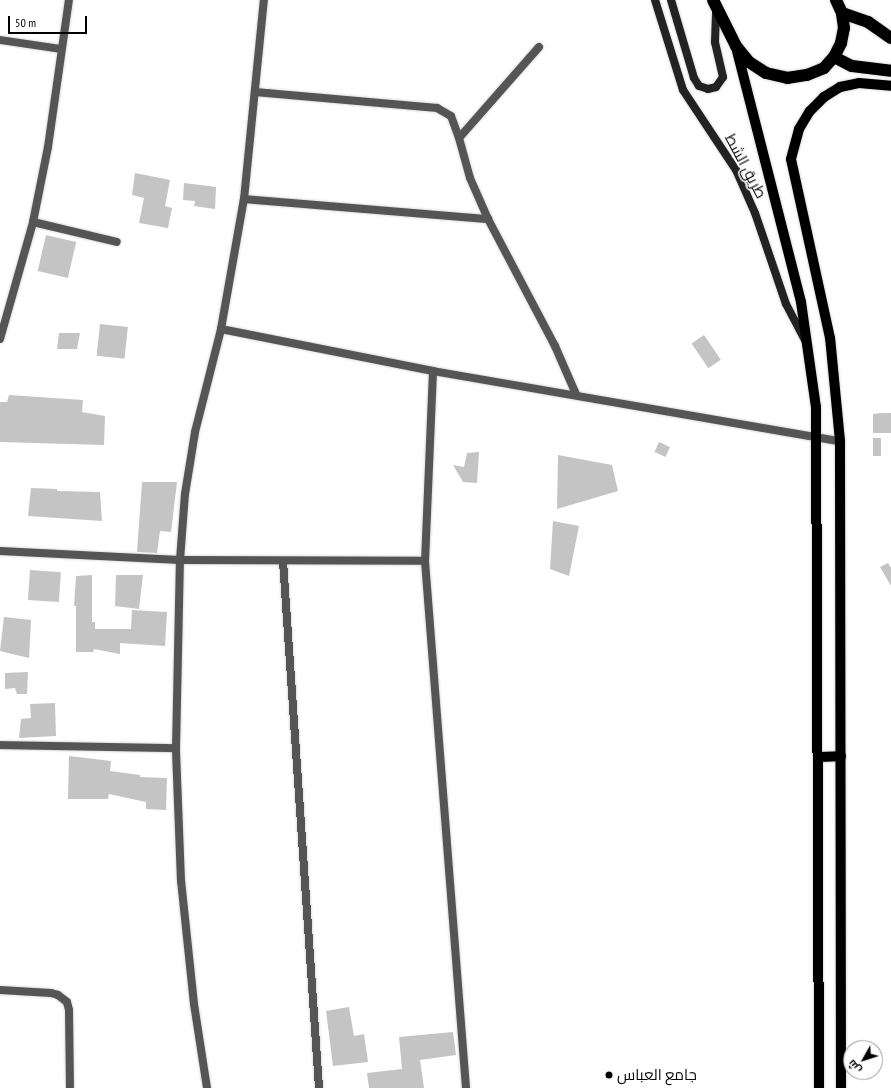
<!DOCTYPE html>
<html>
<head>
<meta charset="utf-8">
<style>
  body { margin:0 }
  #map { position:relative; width:891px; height:1088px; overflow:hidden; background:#fff; font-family:"PT Sans Narrow",Cairo,sans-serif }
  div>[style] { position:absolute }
  .building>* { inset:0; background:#c4c4c4; transform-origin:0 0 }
  .roads { filter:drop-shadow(0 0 1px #dbdbdb) drop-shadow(0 0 1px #dbdbdb) }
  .street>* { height:8px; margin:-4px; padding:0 4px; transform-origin:4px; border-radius:4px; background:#555 }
  .secondary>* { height:8px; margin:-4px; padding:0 4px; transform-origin:4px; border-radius:4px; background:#222 }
  .primary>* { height:10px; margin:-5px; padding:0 5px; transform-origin:5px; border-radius:5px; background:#000 }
  .highway>* { height:12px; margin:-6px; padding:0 6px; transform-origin:6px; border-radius:6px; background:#000 }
  .dots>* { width:11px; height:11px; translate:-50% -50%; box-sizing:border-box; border:2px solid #fff; border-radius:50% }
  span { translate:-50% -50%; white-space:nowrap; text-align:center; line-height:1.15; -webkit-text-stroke:3px #fff; paint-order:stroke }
  .street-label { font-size:15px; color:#000 }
  .poi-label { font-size:15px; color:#000 }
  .left { translate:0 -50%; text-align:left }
  .north { position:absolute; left:843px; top:1040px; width:40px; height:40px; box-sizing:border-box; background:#fff; border:1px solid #999; border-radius:50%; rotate:231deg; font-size:11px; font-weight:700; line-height:16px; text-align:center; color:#000 }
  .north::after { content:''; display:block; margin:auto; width:14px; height:18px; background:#000; clip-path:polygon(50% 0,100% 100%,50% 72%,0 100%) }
  .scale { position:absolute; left:8px; top:16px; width:79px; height:18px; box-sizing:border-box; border:2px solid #000; border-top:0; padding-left:5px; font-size:12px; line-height:14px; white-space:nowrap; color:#000; -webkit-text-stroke:3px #fff; paint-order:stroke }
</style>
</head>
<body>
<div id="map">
  <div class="building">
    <i style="clip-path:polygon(135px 173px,170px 180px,165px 206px,172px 208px,168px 228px,139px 223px,144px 198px,132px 195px)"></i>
    <i style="clip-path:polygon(184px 183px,216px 187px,215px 209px,194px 206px,195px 201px,183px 200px)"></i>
    <i style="left:46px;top:235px;width:31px;height:37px;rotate:13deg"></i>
    <i style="left:100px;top:324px;width:28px;height:32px;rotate:6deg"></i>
    <i style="clip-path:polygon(59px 333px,80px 333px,77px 349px,57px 349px)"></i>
    <i style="left:704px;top:335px;width:30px;height:15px;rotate:56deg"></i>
    <i style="clip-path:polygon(9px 395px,83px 400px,82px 412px,105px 416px,104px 445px,0 442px,0 402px,7px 402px)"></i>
    <i style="clip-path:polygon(882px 413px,891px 413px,891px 433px,873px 433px,873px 414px)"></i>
    <i style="left:873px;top:438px;width:8px;height:18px"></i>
    <i style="left:659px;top:442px;width:12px;height:11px;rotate:24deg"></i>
    <i style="clip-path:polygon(479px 452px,477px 483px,463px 482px,453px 465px,464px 467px,467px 453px)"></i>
    <i style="clip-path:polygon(558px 455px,612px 465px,618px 491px,557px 509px)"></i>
    <i style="clip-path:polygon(142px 482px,177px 482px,171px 532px,160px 531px,157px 553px,137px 552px)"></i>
    <i style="clip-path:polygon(31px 488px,57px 489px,57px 491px,100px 492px,102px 521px,28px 516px)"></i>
    <i style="clip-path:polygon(553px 521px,579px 526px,569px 576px,550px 569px)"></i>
    <i style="clip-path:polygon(888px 563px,891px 568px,891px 586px,880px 567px)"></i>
    <i style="left:30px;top:570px;width:31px;height:30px;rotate:4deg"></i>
    <i style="clip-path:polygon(92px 575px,92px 622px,95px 622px,95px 629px,131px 629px,132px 610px,167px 612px,165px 646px,120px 643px,120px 654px,94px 649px,93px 652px,76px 652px,76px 606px,74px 606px,76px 576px)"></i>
    <i style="clip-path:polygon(116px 575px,143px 575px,139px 609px,115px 606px)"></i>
    <i style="clip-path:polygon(4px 617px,31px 620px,29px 658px,0 651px)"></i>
    <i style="clip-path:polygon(28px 672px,27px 694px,17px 694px,15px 688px,5px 689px,5px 673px)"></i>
    <i style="clip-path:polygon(55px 703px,56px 736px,19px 738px,21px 719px,31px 718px,30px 704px)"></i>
    <i style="clip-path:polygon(69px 756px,111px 761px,110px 771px,140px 775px,140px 777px,167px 778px,166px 810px,146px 809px,146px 802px,109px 794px,108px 799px,68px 799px)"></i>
    <i style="clip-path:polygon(349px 1007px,354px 1036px,364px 1034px,368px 1062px,333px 1066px,326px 1011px)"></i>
    <i style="clip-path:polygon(453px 1032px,456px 1055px,420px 1060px,424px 1088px,369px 1088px,367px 1073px,402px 1069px,399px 1037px)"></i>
  </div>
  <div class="roads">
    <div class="street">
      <i style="left:0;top:40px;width:62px;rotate:8.4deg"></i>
      <i style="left:539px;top:47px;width:121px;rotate:131.3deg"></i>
      <i style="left:459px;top:138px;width:41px;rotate:74.6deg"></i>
      <i style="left:470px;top:178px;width:45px;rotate:66.3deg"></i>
      <i style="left:488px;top:219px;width:144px;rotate:62.2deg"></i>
      <i style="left:555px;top:346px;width:52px;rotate:66.4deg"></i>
      <i style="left:255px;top:92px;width:183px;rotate:5deg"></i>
      <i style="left:437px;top:108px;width:16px;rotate:30deg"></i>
      <i style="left:451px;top:116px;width:23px;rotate:70deg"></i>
      <i style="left:244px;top:199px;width:245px;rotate:4.7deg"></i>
      <i style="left:33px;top:222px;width:86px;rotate:13.4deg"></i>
      <i style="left:221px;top:329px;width:216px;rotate:11.2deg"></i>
      <i style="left:433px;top:371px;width:413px;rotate:9.8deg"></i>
      <i style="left:0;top:339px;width:122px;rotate:-74.2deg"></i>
      <i style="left:33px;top:222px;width:76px;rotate:-78.7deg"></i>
      <i style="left:48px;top:147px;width:148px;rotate:-81.9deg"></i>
      <i style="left:433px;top:371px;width:190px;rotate:92.4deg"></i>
      <i style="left:425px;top:561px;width:529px;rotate:85.55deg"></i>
      <i style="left:0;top:551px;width:180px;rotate:2.9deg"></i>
      <i style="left:180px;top:560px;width:245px;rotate:0.2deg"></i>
      <i style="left:283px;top:561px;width:528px;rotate:86.09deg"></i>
      <i style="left:0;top:745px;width:176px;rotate:1deg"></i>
      <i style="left:0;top:990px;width:51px;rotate:3.4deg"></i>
      <i style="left:51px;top:993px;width:7px;rotate:16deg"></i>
      <i style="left:58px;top:995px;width:11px;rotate:38deg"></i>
      <i style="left:67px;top:1002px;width:8px;rotate:76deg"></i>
      <i style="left:69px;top:1010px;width:78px;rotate:89.3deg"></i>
      <i style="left:207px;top:1088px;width:85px;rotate:-98.8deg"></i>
      <i style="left:194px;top:1004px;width:124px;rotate:-96deg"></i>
      <i style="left:181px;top:881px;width:133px;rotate:-92.2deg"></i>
      <i style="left:176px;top:748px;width:188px;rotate:-88.8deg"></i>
      <i style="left:180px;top:560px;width:66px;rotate:-85.7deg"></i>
      <i style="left:185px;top:494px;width:63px;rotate:-80.8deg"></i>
      <i style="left:195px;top:432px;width:106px;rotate:-75.8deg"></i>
      <i style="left:221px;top:329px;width:132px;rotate:-80deg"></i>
      <i style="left:244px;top:199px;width:200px;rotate:-84.3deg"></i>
    </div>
    <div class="secondary">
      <i style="left:655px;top:0;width:94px;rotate:72.7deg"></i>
      <i style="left:683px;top:90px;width:96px;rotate:56.5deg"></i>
      <i style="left:736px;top:170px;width:47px;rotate:66.2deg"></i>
      <i style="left:755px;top:213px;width:96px;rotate:71.2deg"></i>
      <i style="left:786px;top:304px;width:43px;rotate:62.2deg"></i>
      <i style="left:671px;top:0;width:81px;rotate:73.6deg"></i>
      <i style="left:694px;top:78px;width:9px;rotate:58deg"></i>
      <i style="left:699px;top:86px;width:9px;rotate:18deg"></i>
      <i style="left:708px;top:89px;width:8px;rotate:-14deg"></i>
      <i style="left:716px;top:87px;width:12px;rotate:-55deg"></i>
      <i style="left:723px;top:77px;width:36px;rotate:-103deg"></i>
      <i style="left:715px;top:42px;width:35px;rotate:-88deg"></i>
    </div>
    <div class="primary">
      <i style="left:736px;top:47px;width:263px;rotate:75.7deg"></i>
      <i style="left:801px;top:302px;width:106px;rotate:81.9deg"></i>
      <i style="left:816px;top:407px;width:681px;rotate:89.75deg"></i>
      <i style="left:818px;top:757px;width:23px;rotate:-2deg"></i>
      <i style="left:841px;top:1088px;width:647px;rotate:-90.09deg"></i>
      <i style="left:840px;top:441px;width:103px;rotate:-95.5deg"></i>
      <i style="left:830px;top:338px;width:183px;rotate:-102.3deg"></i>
      <i style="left:791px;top:159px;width:31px;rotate:-75deg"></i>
      <i style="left:799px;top:129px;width:21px;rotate:-59deg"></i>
      <i style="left:810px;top:111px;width:20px;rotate:-45deg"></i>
      <i style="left:824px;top:97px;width:19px;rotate:-32deg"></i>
      <i style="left:840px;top:87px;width:19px;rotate:-12deg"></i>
      <i style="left:859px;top:83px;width:32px;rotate:5deg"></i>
    </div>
    <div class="highway">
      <i style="left:713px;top:0;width:51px;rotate:63.4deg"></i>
      <i style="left:736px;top:46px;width:21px;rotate:51deg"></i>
      <i style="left:749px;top:62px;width:20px;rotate:33deg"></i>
      <i style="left:766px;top:73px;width:22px;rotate:13deg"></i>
      <i style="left:787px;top:78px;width:20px;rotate:-9deg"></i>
      <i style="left:807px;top:75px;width:18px;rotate:-22deg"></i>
      <i style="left:824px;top:68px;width:15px;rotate:-48deg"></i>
      <i style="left:834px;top:57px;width:16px;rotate:-63deg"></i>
      <i style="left:841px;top:43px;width:15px;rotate:-79deg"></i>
      <i style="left:844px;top:28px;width:15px;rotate:-98deg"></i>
      <i style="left:842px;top:13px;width:14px;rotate:-115deg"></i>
      <i style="left:842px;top:13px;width:28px;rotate:19deg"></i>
      <i style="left:868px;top:22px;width:28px;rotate:35deg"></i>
      <i style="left:834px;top:57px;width:20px;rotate:27deg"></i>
      <i style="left:852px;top:66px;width:39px;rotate:7deg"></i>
    </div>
  </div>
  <div class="dots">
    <i style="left:609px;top:1075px;background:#000"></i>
  </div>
  <div class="street-label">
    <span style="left:746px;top:166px;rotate:62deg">طريق الشط</span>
  </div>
  <div class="poi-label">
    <span class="left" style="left:617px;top:1075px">جامع العباس</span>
  </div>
  <div class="north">ش</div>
  <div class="scale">50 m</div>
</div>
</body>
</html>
